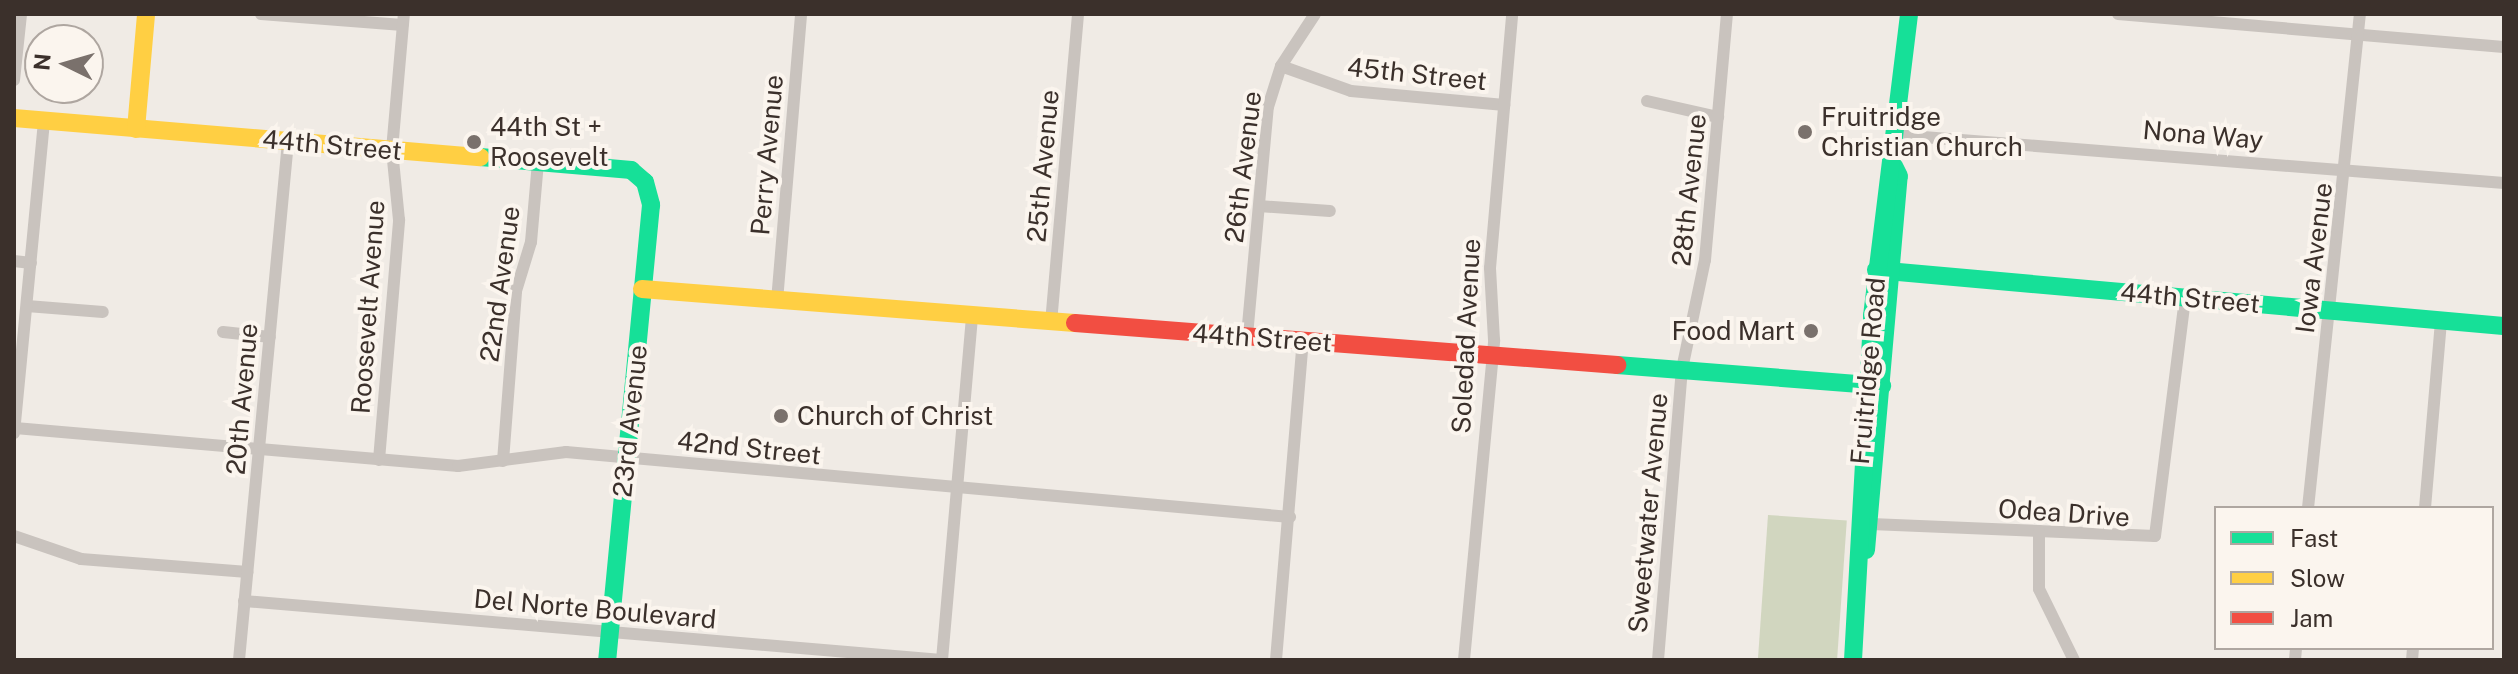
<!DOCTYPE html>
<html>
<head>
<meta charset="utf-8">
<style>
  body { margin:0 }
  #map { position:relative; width:2518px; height:674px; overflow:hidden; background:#f0ebe5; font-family:"Public Sans",sans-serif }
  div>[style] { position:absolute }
  .green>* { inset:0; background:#d1d6bf; transform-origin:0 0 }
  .street>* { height:12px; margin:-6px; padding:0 6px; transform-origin:6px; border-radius:6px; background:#c9c3be }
  .fast>* { height:18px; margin:-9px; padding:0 9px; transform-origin:9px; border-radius:9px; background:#16e098 }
  .slow>* { height:18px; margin:-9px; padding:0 9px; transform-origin:9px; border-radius:9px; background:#ffcf43 }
  .jam>* { height:18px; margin:-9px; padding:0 9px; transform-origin:9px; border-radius:9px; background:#f24e42 }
  .dots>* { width:22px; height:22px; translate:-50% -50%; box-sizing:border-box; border:4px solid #fbf5ee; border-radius:50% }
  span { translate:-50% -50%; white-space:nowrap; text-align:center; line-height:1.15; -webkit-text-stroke:8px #fbf5ee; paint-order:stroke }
  .street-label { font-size:26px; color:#3b302b }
  .poi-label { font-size:26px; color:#3b302b }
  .left { translate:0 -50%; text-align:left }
  .right { translate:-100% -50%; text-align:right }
  .frame { position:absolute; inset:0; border:16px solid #3b302b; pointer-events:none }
  .legend { position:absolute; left:2214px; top:506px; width:280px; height:144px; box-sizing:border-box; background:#fbf5ee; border:2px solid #aea6a0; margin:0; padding:10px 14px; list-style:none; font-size:24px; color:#3b302b }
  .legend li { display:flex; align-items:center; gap:16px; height:40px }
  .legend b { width:40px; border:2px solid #aea6a0 }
  .north { position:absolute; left:24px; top:24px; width:80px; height:80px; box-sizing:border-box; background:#fbf5ee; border:2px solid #aea6a0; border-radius:50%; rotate:275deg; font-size:22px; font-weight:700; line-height:32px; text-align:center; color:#3b302b }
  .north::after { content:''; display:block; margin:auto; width:28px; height:36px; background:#7a716c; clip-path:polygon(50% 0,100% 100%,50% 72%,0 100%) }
</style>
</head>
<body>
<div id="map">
  <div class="green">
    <i style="left:1768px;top:515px;width:79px;height:146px;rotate:4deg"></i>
  </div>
  <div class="street">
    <i style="left:261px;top:14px;width:142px;rotate:4.4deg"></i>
    <i style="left:2118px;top:14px;width:387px;rotate:4.9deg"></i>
    <i style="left:1281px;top:66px;width:74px;rotate:19.7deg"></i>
    <i style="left:1351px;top:91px;width:154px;rotate:5.2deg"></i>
    <i style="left:14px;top:80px;width:66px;rotate:-83.9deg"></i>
    <i style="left:1647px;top:101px;width:73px;rotate:12.7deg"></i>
    <i style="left:1898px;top:135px;width:608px;rotate:4.53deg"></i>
    <i style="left:1259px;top:206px;width:71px;rotate:4deg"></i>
    <i style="left:14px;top:261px;width:17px;rotate:7deg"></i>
    <i style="left:777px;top:301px;width:288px;rotate:-85.2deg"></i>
    <i style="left:27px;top:306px;width:76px;rotate:4.5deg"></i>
    <i style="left:1051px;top:323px;width:310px;rotate:-85deg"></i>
    <i style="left:223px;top:332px;width:47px;rotate:6.1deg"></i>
    <i style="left:1247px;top:336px;width:230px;rotate:-84.8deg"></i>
    <i style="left:1268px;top:107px;width:43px;rotate:-72.4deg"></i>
    <i style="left:1281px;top:66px;width:62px;rotate:-56.8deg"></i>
    <i style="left:15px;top:428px;width:445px;rotate:4.9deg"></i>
    <i style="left:458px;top:466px;width:109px;rotate:-7.4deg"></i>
    <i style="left:566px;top:452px;width:727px;rotate:5.13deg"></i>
    <i style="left:14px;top:433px;width:312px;rotate:-84.5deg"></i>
    <i style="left:379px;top:460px;width:241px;rotate:-85.2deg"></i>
    <i style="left:399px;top:220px;width:70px;rotate:-95.7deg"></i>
    <i style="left:392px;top:150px;width:137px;rotate:-85deg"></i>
    <i style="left:503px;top:461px;width:170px;rotate:-85.6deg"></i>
    <i style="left:516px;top:291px;width:51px;rotate:-73deg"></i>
    <i style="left:531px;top:242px;width:80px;rotate:-85deg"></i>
    <i style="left:2308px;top:508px;width:497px;rotate:-84deg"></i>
    <i style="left:2425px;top:508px;width:189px;rotate:-85.1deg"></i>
    <i style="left:1871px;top:524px;width:284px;rotate:2.4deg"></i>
    <i style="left:2155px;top:536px;width:241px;rotate:-82.8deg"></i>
    <i style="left:2039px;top:531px;width:58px;rotate:90deg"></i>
    <i style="left:2039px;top:589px;width:79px;rotate:63.8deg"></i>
    <i style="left:14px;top:536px;width:71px;rotate:18.9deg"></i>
    <i style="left:81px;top:559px;width:167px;rotate:4.5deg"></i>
    <i style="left:244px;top:601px;width:700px;rotate:4.83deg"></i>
    <i style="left:239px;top:660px;width:520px;rotate:-84.6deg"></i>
    <i style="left:942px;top:660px;width:345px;rotate:-85deg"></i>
    <i style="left:1276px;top:660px;width:321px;rotate:-85.2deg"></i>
    <i style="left:1464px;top:660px;width:321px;rotate:-84.6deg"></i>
    <i style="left:1494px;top:340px;width:72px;rotate:-93.2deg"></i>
    <i style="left:1490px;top:268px;width:255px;rotate:-85deg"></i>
    <i style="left:1658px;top:660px;width:292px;rotate:-85.3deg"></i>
    <i style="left:1682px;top:369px;width:111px;rotate:-78.1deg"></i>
    <i style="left:1705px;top:260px;width:247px;rotate:-84.9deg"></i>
    <i style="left:2295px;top:660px;width:12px;rotate:-85deg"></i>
    <i style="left:2412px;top:660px;width:12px;rotate:-85deg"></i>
  </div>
  <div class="fast">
    <i style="left:480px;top:157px;width:152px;rotate:4.9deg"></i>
    <i style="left:631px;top:170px;width:18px;rotate:41deg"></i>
    <i style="left:645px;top:182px;width:24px;rotate:75deg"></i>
    <i style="left:651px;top:205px;width:457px;rotate:95.5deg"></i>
    <i style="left:1876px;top:270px;width:630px;rotate:5.1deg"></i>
    <i style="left:1617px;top:365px;width:266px;rotate:4.5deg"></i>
    <i style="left:1866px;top:550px;width:375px;rotate:-85deg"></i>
    <i style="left:1899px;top:176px;width:11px;rotate:-117deg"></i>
    <i style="left:1853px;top:660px;width:345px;rotate:-86.8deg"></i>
    <i style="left:1872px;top:316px;width:304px;rotate:-83deg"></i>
  </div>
  <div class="slow">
    <i style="left:14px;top:118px;width:468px;rotate:4.8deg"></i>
    <i style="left:136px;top:129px;width:115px;rotate:-85deg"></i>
    <i style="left:642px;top:289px;width:434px;rotate:4.5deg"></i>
  </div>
  <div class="jam">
    <i style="left:1075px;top:323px;width:544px;rotate:4.43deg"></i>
  </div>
  <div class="dots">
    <i style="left:1805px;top:132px;background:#7a716c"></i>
    <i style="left:474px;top:142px;background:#7a716c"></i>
    <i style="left:1811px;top:331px;background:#7a716c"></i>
    <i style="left:781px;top:416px;background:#7a716c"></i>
  </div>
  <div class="street-label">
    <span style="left:1417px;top:74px;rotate:6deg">45th Street</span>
    <span style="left:2203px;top:135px;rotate:5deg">Nona Way</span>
    <span style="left:332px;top:145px;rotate:5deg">44th Street</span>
    <span style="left:767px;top:155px;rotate:-85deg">Perry Avenue</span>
    <span style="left:1043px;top:166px;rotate:-85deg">25th Avenue</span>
    <span style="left:1243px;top:167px;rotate:-83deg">26th Avenue</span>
    <span style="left:1689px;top:190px;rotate:-84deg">28th Avenue</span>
    <span style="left:2314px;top:258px;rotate:-83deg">Iowa Avenue</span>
    <span style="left:500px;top:284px;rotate:-82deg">22nd Avenue</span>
    <span style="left:2190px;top:298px;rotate:5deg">44th Street</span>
    <span style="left:368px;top:307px;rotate:-86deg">Roosevelt Avenue</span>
    <span style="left:1466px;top:336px;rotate:-87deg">Soledad Avenue</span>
    <span style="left:1262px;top:338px;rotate:4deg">44th Street</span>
    <span style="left:1868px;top:371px;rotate:-85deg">Fruitridge Road</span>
    <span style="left:242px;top:399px;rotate:-85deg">20th Avenue</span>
    <span style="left:630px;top:421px;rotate:-84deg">23rd Avenue</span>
    <span style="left:749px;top:448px;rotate:6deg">42nd Street</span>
    <span style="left:1648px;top:513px;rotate:-85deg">Sweetwater Avenue</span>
    <span style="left:2064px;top:513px;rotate:4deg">Odea Drive</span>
    <span style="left:595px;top:609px;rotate:5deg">Del Norte Boulevard</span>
  </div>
  <div class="poi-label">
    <span class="left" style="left:1821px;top:132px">Fruitridge<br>Christian Church</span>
    <span class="left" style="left:490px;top:142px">44th St +<br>Roosevelt</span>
    <span class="right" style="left:1795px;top:331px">Food Mart</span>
    <span class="left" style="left:797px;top:416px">Church of Christ</span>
  </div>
  <div class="frame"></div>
  <ul class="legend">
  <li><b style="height:10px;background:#16e098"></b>Fast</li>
  <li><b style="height:10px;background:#ffcf43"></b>Slow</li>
  <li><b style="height:10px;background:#f24e42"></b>Jam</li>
  </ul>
  <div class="north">N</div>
</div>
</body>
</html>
